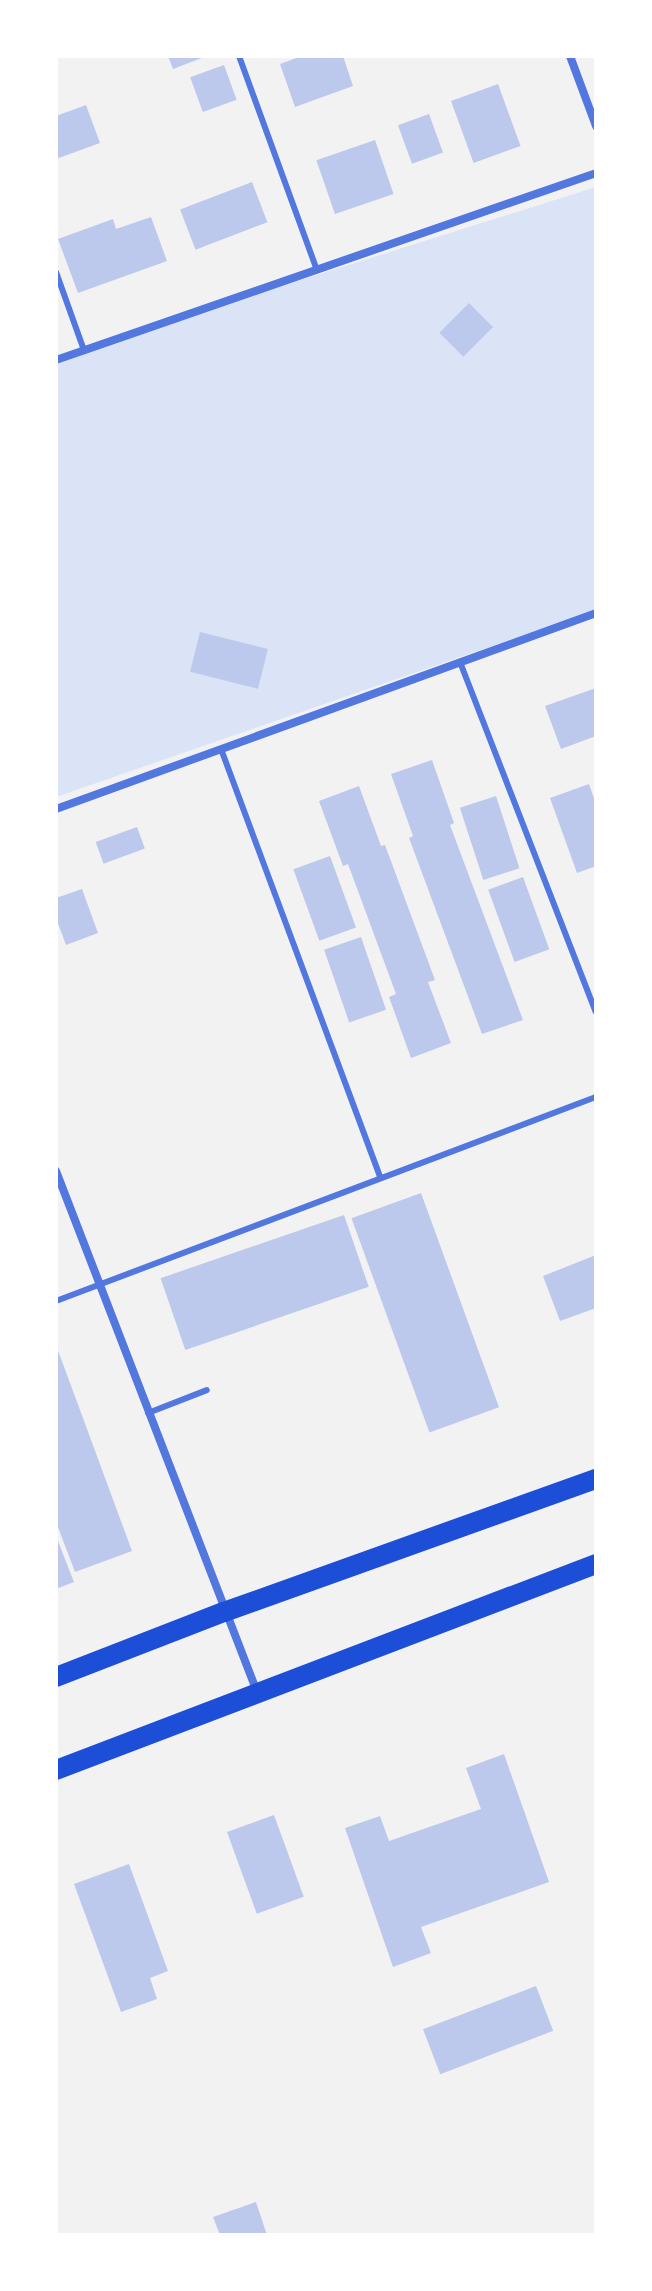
<!DOCTYPE html>
<html>
<head>
<meta charset="utf-8">
<style>
  body { margin:0 }
  #map { position:relative; width:652px; height:2291px; overflow:hidden; background:#f2f2f2; font-family:"Noto Sans",sans-serif }
  div>[style] { position:absolute }
  .green>* { inset:0; background:#dbe4f7 }
  .building>* { inset:0; background:#bdc9ec; transform-origin:0 0 }
  .service>* { height:6px; margin:-3px; padding:0 3px; transform-origin:3px; border-radius:3px; background:#5277de }
  .minor>* { height:8px; margin:-4px; padding:0 4px; transform-origin:4px; border-radius:4px; background:#5277de }
  .primary>* { height:20px; margin:-10px; padding:0 10px; transform-origin:10px; border-radius:10px; background:#1d4ed8 }
  span { translate:-50% -50%; white-space:nowrap; text-align:center; line-height:1.15; -webkit-text-stroke:6px #fff; paint-order:stroke }
  .frame { position:absolute; inset:0; border:58px solid #fff; pointer-events:none }
</style>
</head>
<body>
<div id="map">
  <div class="green">
    <i style="clip-path:polygon(596px 187px,596px 610px,56px 797px,56px 365px,154px 326px)"></i>
  </div>
  <div class="building">
    <i style="clip-path:polygon(168px 56px,207px 56px,173px 69px)"></i>
    <i style="clip-path:polygon(302px 56px,343px 56px,353px 86px,295px 107px,280px 64px)"></i>
    <i style="left:224px;top:65px;width:37px;height:36px;rotate:70deg"></i>
    <i style="left:498px;top:84px;width:66px;height:50px;rotate:70deg"></i>
    <i style="clip-path:polygon(86px 105px,100px 143px,56px 159px,56px 116px)"></i>
    <i style="left:429px;top:114px;width:41px;height:33px;rotate:70deg"></i>
    <i style="left:375px;top:140px;width:57px;height:62px;rotate:71deg"></i>
    <i style="left:252px;top:182px;width:43px;height:77px;rotate:69deg"></i>
    <i style="clip-path:polygon(151px 217px,167px 261px,78px 293px,58px 239px,113px 219px,116px 229px)"></i>
    <i style="left:469px;top:303px;width:34px;height:42px;rotate:45deg"></i>
    <i style="left:200px;top:632px;width:70px;height:41px;rotate:14deg"></i>
    <i style="clip-path:polygon(596px 688px,596px 736px,561px 749px,545px 706px)"></i>
    <i style="clip-path:polygon(432px 760px,454px 823px,450px 825px,523px 1020px,482px 1034px,409px 838px,413px 836px,391px 774px)"></i>
    <i style="clip-path:polygon(589px 784px,596px 804px,596px 866px,577px 873px,550px 798px)"></i>
    <i style="clip-path:polygon(359px 786px,381px 846px,385px 845px,435px 980px,428px 982px,451px 1043px,411px 1058px,389px 997px,396px 994px,348px 864px,343px 866px,319px 801px)"></i>
    <i style="left:496px;top:796px;width:76px;height:38px;rotate:72deg"></i>
    <i style="left:137px;top:827px;width:23px;height:44px;rotate:70deg"></i>
    <i style="left:330px;top:856px;width:76px;height:39px;rotate:70deg"></i>
    <i style="left:523px;top:877px;width:77px;height:37px;rotate:70deg"></i>
    <i style="clip-path:polygon(82px 889px,98px 933px,66px 945px,56px 918px,56px 898px)"></i>
    <i style="left:361px;top:937px;width:77px;height:39px;rotate:71deg"></i>
    <i style="left:421px;top:1193px;width:228px;height:74px;rotate:70deg"></i>
    <i style="left:344px;top:1215px;width:76px;height:194px;rotate:71deg"></i>
    <i style="clip-path:polygon(596px 1255px,596px 1308px,560px 1321px,543px 1276px)"></i>
    <i style="clip-path:polygon(56px 1345px,132px 1551px,75px 1572px,56px 1522px)"></i>
    <i style="clip-path:polygon(56px 1536px,74px 1582px,56px 1589px)"></i>
    <i style="clip-path:polygon(504px 1754px,549px 1882px,421px 1927px,431px 1953px,393px 1967px,345px 1828px,380px 1816px,389px 1841px,481px 1809px,466px 1768px)"></i>
    <i style="left:274px;top:1815px;width:87px;height:50px;rotate:70deg"></i>
    <i style="clip-path:polygon(129px 1864px,168px 1971px,150px 1978px,157px 1999px,121px 2012px,74px 1884px)"></i>
    <i style="left:536px;top:1986px;width:48px;height:121px;rotate:69deg"></i>
    <i style="clip-path:polygon(256px 2202px,267px 2235px,220px 2235px,213px 2217px)"></i>
  </div>
  <div class="service">
    <i style="left:239px;top:56px;width:228px;rotate:70deg"></i>
    <i style="left:56px;top:272px;width:83px;rotate:70.3deg"></i>
    <i style="left:460px;top:662px;width:375px;rotate:68.8deg"></i>
    <i style="left:221px;top:749px;width:456px;rotate:69.6deg"></i>
    <i style="left:56px;top:1301px;width:577px;rotate:-20.7deg"></i>
    <i style="left:148px;top:1413px;width:63px;rotate:-21.3deg"></i>
  </div>
  <div class="minor">
    <i style="left:570px;top:56px;width:75px;rotate:69.6deg"></i>
    <i style="left:56px;top:360px;width:571px;rotate:-19.1deg"></i>
    <i style="left:56px;top:809px;width:574px;rotate:-19.95deg"></i>
    <i style="left:56px;top:1171px;width:558px;rotate:68.9deg"></i>
  </div>
  <div class="primary">
    <i style="left:56px;top:1677px;width:180px;rotate:-21.2deg"></i>
    <i style="left:224px;top:1612px;width:395px;rotate:-19.7deg"></i>
    <i style="left:56px;top:1770px;width:578px;rotate:-20.88deg"></i>
  </div>
  <div class="frame"></div>
</div>
</body>
</html>
